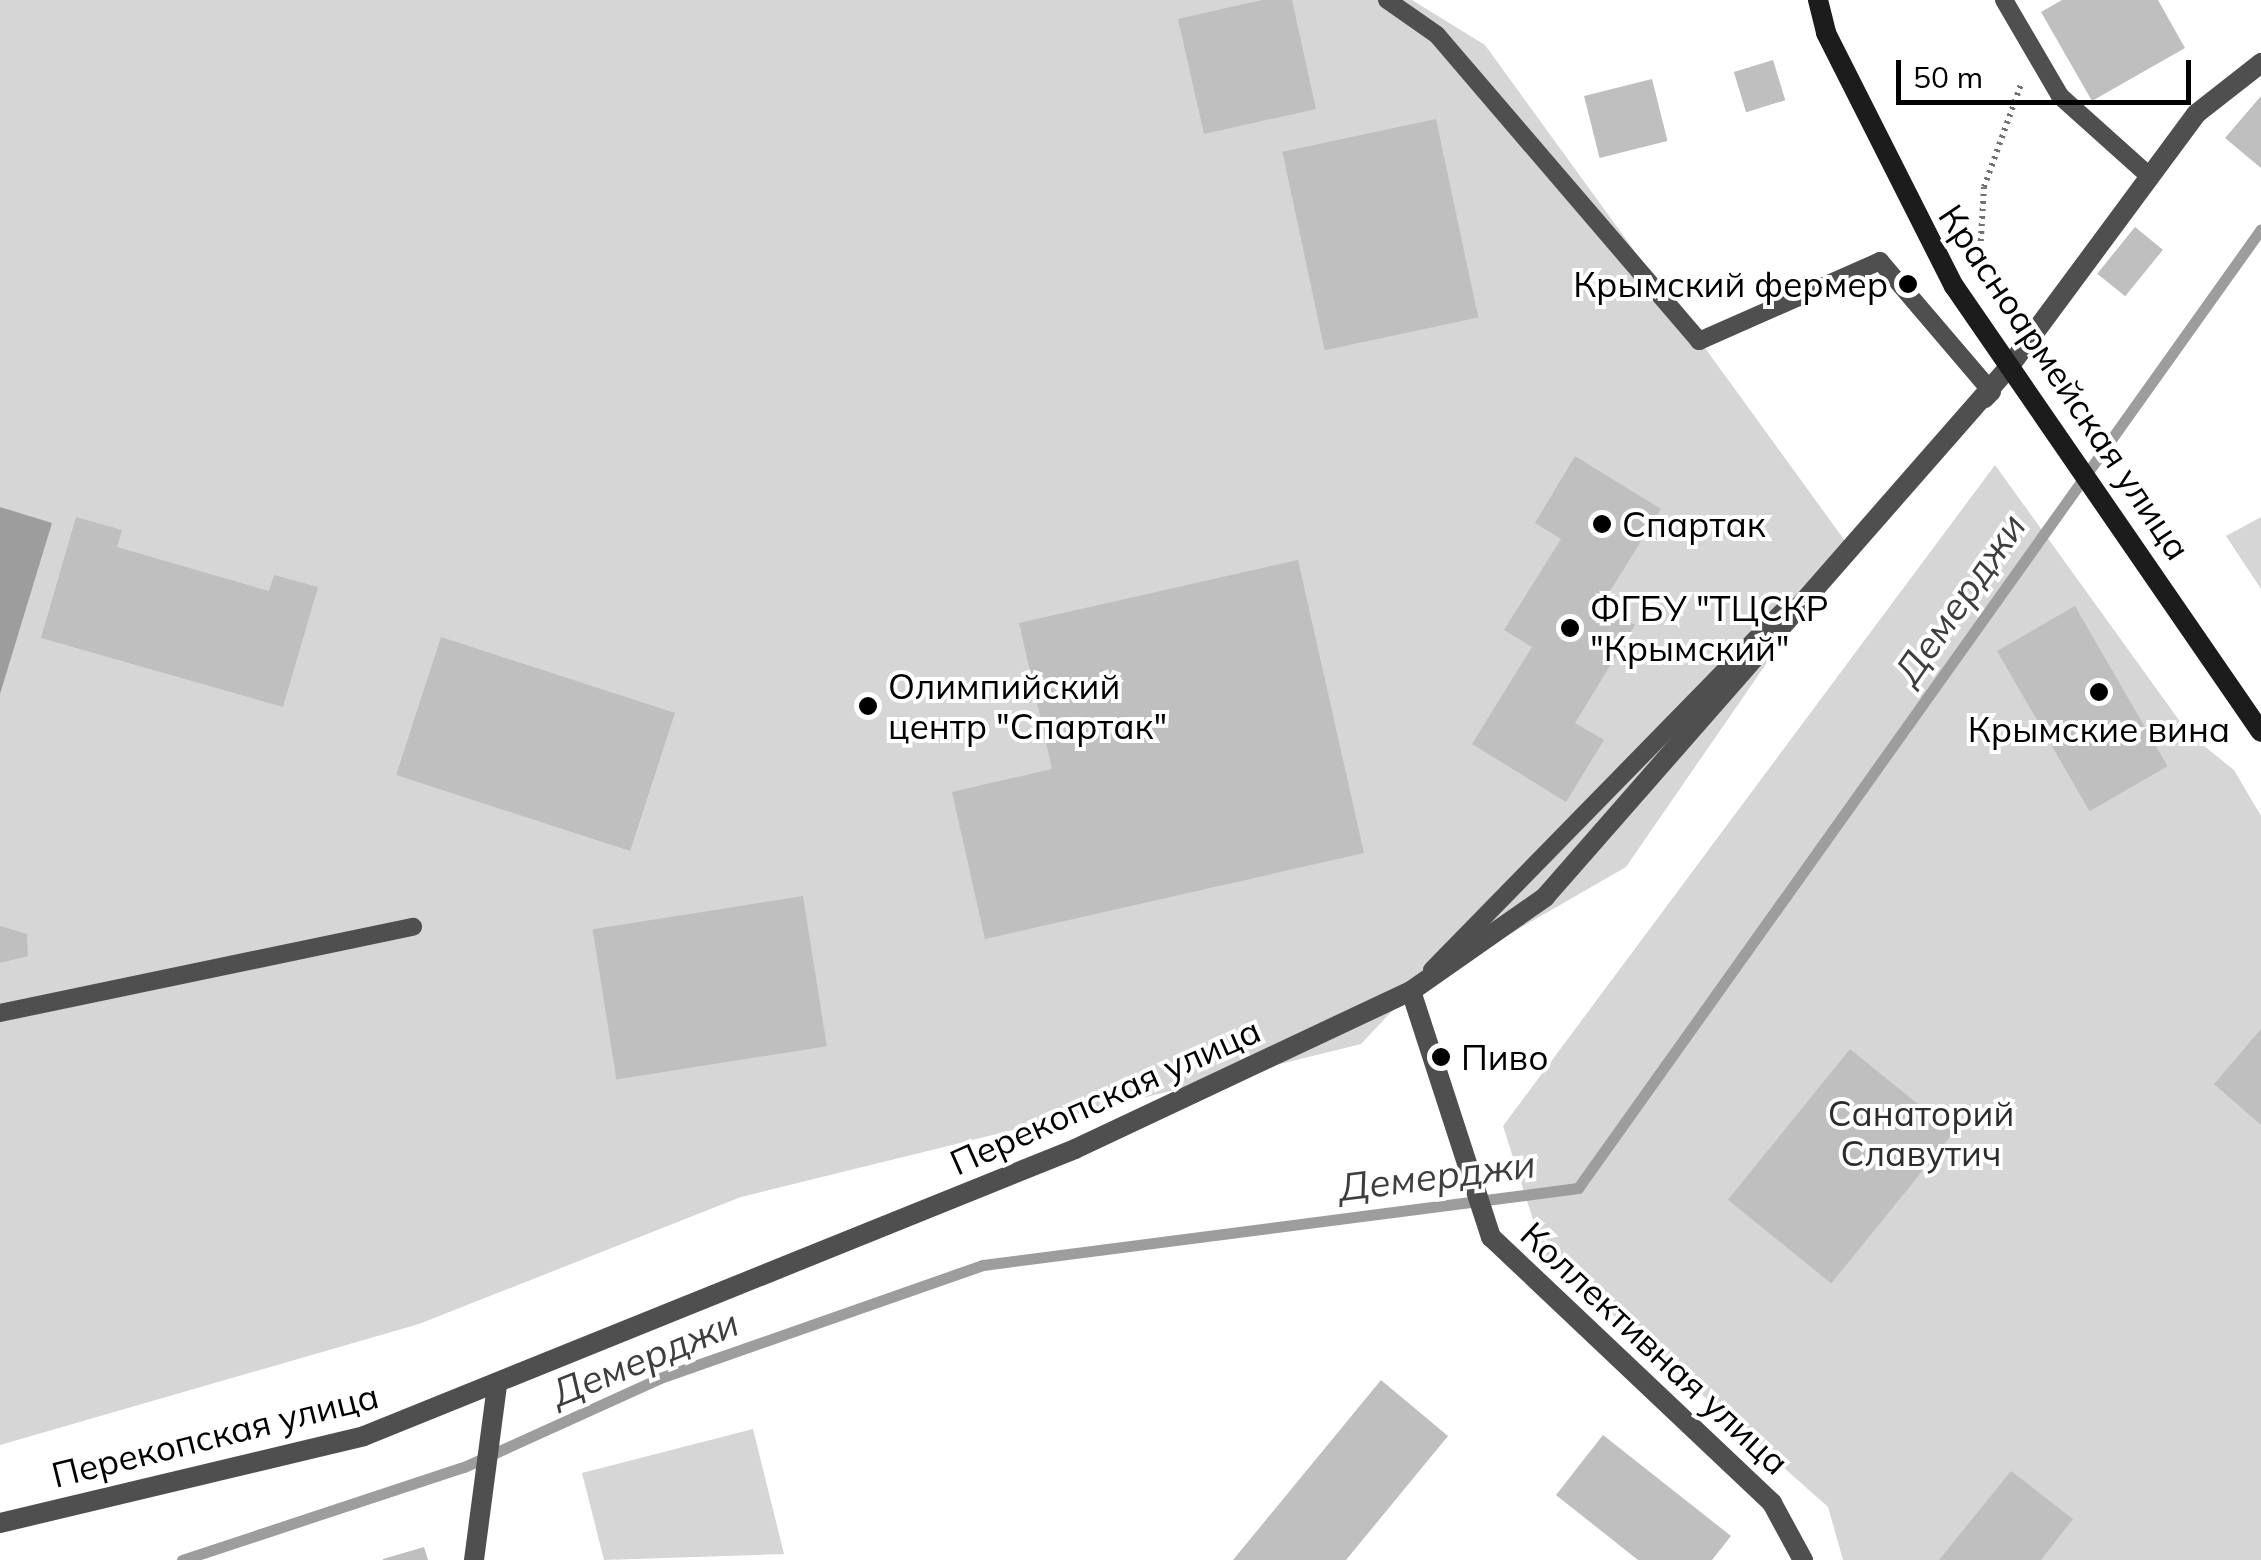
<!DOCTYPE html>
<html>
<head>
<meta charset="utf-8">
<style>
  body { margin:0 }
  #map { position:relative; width:2261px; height:1560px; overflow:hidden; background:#fff; font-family:Mulish,sans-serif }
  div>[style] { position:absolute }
  .green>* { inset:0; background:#d6d6d6 }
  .water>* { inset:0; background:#9d9d9d }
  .stream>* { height:11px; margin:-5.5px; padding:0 5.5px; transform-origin:5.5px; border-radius:5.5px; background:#9d9d9d }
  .building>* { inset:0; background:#bfbfbf; transform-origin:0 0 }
  .path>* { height:6px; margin-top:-3px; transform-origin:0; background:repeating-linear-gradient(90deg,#717171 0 2.5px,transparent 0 7.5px) }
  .service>* { height:18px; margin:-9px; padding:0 9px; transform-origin:9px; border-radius:9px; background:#4f4f4f }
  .minor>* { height:20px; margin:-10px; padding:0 10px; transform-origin:10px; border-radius:10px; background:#4f4f4f }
  .tertiary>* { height:20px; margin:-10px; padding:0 10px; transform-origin:10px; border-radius:10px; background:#4f4f4f }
  .secondary>* { height:20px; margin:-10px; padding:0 10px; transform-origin:10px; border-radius:10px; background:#1c1c1c }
  .dots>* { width:28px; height:28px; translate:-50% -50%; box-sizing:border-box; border:5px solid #fff; border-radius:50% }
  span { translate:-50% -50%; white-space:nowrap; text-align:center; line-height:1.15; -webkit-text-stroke:8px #fff; paint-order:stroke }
  .poi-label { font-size:35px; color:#000 }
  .right { translate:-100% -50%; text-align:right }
  .left { translate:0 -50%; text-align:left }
  .street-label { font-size:35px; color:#000 }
  .park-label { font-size:35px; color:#2d2d2d }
  .water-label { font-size:38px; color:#3e3e3e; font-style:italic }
  .scale { position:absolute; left:1896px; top:60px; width:295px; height:45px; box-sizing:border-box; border:5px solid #000; border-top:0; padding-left:12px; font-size:30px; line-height:35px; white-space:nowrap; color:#000; -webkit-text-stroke:8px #fff; paint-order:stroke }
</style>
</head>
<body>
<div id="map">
  <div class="green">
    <i style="clip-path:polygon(0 0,1412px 0,1485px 45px,1848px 545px,1626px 867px,1411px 991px,1361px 1044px,741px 1197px,419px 1324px,0 1445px)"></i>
    <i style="clip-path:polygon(1995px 465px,2189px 734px,2234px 770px,2261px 816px,2261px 1560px,1843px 1560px,1828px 1507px,1544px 1254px,1503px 1126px)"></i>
    <i style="clip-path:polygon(2261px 517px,2261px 589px,2226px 536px)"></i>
    <i style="clip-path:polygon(753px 1429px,784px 1554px,604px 1560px,582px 1473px)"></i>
  </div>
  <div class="water">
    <i style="clip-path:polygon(0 507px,52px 523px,0 694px)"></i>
  </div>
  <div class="stream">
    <i style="left:182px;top:1560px;width:297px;rotate:-18.3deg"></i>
    <i style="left:464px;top:1467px;width:215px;rotate:-24.4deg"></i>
    <i style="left:660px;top:1378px;width:342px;rotate:-19.3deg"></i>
    <i style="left:983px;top:1265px;width:600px;rotate:-7.37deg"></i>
    <i style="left:1578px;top:1188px;width:1177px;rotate:-54.54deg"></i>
  </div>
  <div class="building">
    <i style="clip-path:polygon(1262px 0,1292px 0,1316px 109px,1204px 134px,1178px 19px)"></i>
    <i style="clip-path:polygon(2062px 0,2158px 0,2185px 48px,2092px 101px,2041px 12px)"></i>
    <i style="left:1773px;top:60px;width:42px;height:41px;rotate:73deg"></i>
    <i style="left:1652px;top:79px;width:64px;height:70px;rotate:76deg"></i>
    <i style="clip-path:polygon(2261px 96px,2261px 168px,2225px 138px)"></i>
    <i style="left:1436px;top:119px;width:203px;height:157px;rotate:78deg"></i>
    <i style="left:2135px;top:227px;width:36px;height:60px;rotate:39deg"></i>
    <i style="clip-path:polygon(1575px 456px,1661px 509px,1602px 604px,1635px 625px,1575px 723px,1604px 740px,1566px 802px,1472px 744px,1532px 647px,1504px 630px,1561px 539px,1535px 523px)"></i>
    <i style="clip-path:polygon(76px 517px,122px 530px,117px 547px,269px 591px,274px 575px,318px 587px,283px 707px,41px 638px)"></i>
    <i style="clip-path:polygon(1298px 560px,1364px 853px,985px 939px,952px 792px,1052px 769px,1019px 623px)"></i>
    <i style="left:2075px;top:606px;width:185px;height:90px;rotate:60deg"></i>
    <i style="left:441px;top:637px;width:246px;height:145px;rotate:18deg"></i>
    <i style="left:803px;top:896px;width:152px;height:213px;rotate:81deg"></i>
    <i style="clip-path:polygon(0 926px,27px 934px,28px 956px,0 963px)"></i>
    <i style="clip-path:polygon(2261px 1029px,2261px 1125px,2214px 1084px)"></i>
    <i style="left:1850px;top:1049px;width:133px;height:194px;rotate:39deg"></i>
    <i style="clip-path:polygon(1381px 1380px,1448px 1436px,1346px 1560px,1233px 1560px)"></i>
    <i style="clip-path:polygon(1603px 1435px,1731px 1536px,1712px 1560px,1638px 1560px,1556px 1495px)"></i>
    <i style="clip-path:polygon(2011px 1471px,2073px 1519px,2041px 1560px,1939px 1560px)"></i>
    <i style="clip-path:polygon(424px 1547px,428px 1560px,383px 1560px,383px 1559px)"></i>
  </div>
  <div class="path">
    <i style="left:1979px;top:271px;width:84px;rotate:-86.6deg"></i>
    <i style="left:1984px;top:187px;width:109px;rotate:-70.2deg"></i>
  </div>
  <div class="service">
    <i style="left:1387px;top:0;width:61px;rotate:35deg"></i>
    <i style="left:1437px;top:35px;width:403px;rotate:49.4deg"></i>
    <i style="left:1699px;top:341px;width:198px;rotate:-23.8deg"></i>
    <i style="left:1880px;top:261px;width:172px;rotate:49.5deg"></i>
    <i style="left:1992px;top:392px;width:10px;rotate:135deg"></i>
    <i style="left:2004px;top:0;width:111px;rotate:59.7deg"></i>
    <i style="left:2060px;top:96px;width:118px;rotate:41.9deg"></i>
    <i style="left:1432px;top:970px;width:509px;rotate:-45.64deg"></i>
    <i style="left:0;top:1013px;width:422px;rotate:-11.8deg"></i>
  </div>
  <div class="minor">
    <i style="left:2009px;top:367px;width:315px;rotate:-53.5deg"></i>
    <i style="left:2196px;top:114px;width:83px;rotate:-38.1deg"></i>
    <i style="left:1411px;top:991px;width:259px;rotate:72deg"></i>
    <i style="left:1491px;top:1237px;width:387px;rotate:43.4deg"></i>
    <i style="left:1772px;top:1503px;width:65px;rotate:61.5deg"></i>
    <i style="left:474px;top:1560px;width:177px;rotate:-82.5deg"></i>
  </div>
  <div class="tertiary">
    <i style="left:0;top:1523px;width:374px;rotate:-13.4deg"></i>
    <i style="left:364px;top:1436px;width:767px;rotate:-21.98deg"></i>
    <i style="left:1075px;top:1149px;width:371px;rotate:-25.2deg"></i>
    <i style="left:1411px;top:991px;width:164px;rotate:-35deg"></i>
    <i style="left:1545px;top:897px;width:704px;rotate:-48.8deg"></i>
  </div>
  <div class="secondary">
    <i style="left:1818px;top:0;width:34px;rotate:76deg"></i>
    <i style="left:1826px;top:33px;width:284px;rotate:63.2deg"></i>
    <i style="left:1954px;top:286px;width:541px;rotate:55.46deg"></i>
  </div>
  <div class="dots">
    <i style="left:1908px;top:284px;background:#000"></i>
    <i style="left:1602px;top:524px;background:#000"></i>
    <i style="left:1570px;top:628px;background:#000"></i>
    <i style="left:2099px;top:692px;background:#000"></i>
    <i style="left:868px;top:706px;background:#000"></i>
    <i style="left:1441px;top:1057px;background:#000"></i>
  </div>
  <div class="poi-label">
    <span class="right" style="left:1888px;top:284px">Крымский фермер</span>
    <span class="left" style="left:1622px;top:524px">Спартак</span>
    <span class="left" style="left:1590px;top:628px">ФГБУ "ТЦСКР<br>"Крымский"</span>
    <span class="left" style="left:888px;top:706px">Олимпийский<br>центр "Спартак"</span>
    <span style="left:2099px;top:729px">Крымские вина</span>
    <span class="left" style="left:1461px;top:1057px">Пиво</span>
  </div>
  <div class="street-label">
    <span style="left:2065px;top:382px;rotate:56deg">Красноармейская улица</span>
    <span style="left:1105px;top:1096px;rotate:-24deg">Перекопская улица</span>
    <span style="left:1655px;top:1348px;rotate:43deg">Коллективная улица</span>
    <span style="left:215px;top:1435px;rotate:-14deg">Перекопская улица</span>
  </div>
  <div class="park-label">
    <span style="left:1921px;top:1133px">Санаторий<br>Славутич</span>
  </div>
  <div class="water-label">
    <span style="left:1960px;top:599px;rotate:-55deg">Демерджи</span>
    <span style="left:1437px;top:1176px;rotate:-7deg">Демерджи</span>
    <span style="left:645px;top:1358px;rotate:-22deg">Демерджи</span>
  </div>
  <div class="scale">50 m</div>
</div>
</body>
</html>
